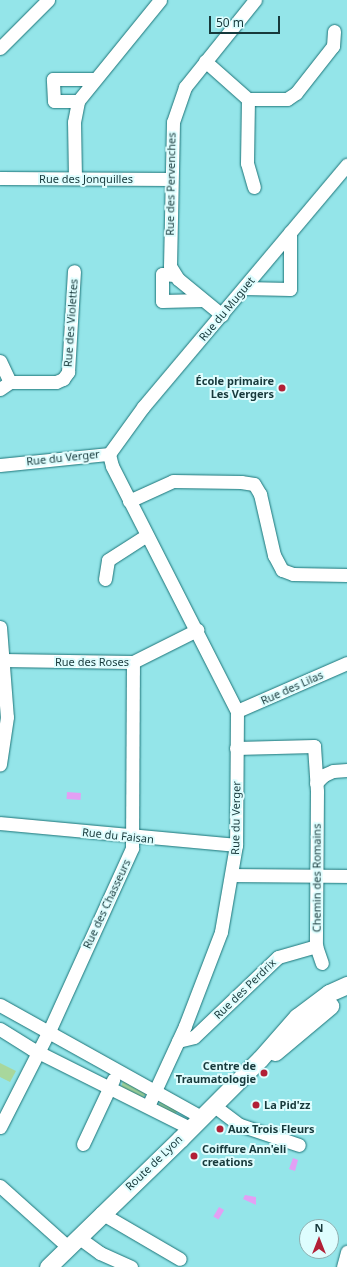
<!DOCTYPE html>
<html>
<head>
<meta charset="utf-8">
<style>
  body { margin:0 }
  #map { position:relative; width:347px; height:1267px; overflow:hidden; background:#94e5e9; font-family:"Noto Sans",sans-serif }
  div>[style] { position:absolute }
  .green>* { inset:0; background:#a8d79c; transform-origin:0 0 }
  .water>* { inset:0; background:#e3a0f4; transform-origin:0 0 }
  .roads { filter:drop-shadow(0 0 1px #1c7478) drop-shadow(0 0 1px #1c7478) }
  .minor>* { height:13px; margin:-6.5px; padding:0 6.5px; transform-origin:6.5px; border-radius:6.5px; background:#fff }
  .major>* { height:17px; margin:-8.5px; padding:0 8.5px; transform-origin:8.5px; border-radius:8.5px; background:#fff }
  .dots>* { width:11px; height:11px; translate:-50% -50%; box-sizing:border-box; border:2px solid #defdfe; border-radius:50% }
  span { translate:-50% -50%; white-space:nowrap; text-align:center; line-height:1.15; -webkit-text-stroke:4px #defdfe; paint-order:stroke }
  .street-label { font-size:11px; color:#17393b }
  .poi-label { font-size:11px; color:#17393b; font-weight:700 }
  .right { translate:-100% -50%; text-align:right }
  .left { translate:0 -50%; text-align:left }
  .north { position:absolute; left:299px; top:1219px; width:40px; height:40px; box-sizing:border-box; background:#defdfe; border:1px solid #8eafb0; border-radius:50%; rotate:0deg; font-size:11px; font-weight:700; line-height:16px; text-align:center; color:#17393b }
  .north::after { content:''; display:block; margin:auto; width:14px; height:18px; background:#b21f36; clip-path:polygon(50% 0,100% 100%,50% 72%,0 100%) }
  .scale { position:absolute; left:209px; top:16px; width:71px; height:18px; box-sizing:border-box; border:2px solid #17393b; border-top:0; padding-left:5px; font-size:12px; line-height:14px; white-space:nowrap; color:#17393b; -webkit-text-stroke:3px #defdfe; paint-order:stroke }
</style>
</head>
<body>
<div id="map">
  <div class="green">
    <i style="clip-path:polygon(0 1063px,16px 1071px,10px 1082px,0 1077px)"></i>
    <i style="clip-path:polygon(123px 1081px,145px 1093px,145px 1096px,141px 1097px,121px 1088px)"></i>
    <i style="left:161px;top:1101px;width:19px;height:5px;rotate:28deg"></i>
  </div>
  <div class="water">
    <i style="left:67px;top:792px;width:14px;height:7px;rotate:4deg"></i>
    <i style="clip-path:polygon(293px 1158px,298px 1160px,295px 1171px,289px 1169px)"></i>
    <i style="clip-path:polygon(245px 1195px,256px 1197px,256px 1205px,243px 1199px)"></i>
    <i style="left:219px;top:1207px;width:6px;height:11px;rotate:31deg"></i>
  </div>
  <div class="roads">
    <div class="minor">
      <i style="left:0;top:48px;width:68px;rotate:-45deg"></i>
      <i style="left:205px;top:61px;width:57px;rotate:41.5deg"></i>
      <i style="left:248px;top:99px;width:39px"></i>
      <i style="left:287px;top:99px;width:11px;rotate:-34deg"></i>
      <i style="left:296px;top:93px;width:60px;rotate:-51.8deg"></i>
      <i style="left:333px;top:46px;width:15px;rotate:-86deg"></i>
      <i style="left:248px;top:99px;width:64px;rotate:90.9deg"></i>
      <i style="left:247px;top:163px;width:25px;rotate:74deg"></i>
      <i style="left:78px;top:101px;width:24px;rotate:180deg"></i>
      <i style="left:54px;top:101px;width:22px;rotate:-93deg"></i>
      <i style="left:53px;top:79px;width:41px"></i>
      <i style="left:0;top:178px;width:171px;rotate:0.3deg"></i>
      <i style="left:75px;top:178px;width:56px;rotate:-91deg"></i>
      <i style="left:74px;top:122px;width:21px;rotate:-79deg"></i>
      <i style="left:78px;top:101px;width:130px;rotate:-50.9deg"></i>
      <i style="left:174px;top:275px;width:12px;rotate:-175deg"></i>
      <i style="left:162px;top:274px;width:27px;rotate:90deg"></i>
      <i style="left:162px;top:301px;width:41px;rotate:-1.4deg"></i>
      <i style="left:244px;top:288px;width:46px;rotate:1.2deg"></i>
      <i style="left:290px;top:289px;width:57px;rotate:-90deg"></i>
      <i style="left:222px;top:315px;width:57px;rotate:-140.7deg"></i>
      <i style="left:178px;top:279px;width:15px;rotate:-122deg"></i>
      <i style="left:170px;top:266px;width:144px;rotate:-88.8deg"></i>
      <i style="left:173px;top:122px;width:37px;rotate:-71deg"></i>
      <i style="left:185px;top:87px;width:112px;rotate:-51.2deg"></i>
      <i style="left:0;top:361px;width:23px;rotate:65deg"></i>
      <i style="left:0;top:389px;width:12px;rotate:-35deg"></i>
      <i style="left:10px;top:382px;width:46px"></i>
      <i style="left:56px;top:382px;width:8px;rotate:-23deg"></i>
      <i style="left:63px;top:379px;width:9px;rotate:-54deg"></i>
      <i style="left:68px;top:372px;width:101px;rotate:-86.6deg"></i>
      <i style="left:109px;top:454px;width:12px;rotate:76deg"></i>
      <i style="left:112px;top:466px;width:275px;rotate:63deg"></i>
      <i style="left:237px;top:711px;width:134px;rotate:90.4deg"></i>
      <i style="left:236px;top:845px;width:88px;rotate:99.8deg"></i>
      <i style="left:221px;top:932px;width:101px;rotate:111deg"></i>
      <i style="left:185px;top:1026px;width:88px;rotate:114.8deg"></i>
      <i style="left:109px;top:454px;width:58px;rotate:-54.1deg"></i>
      <i style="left:143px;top:407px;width:317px;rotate:-49.9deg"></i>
      <i style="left:0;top:465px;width:110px;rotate:-5.8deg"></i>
      <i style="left:129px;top:501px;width:48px;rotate:-24.4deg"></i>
      <i style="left:173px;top:481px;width:68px;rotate:0.8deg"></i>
      <i style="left:241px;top:482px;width:13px;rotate:9deg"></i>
      <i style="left:254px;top:484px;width:12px;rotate:59deg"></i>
      <i style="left:260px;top:494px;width:63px;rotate:77.1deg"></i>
      <i style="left:274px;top:555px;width:17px;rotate:62deg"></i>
      <i style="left:282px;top:570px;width:12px;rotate:20deg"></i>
      <i style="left:293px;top:574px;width:54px;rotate:1.1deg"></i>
      <i style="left:105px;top:579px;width:19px;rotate:-81deg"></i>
      <i style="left:108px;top:560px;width:46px;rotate:-32.7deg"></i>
      <i style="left:0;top:627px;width:90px;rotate:85.6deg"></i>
      <i style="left:7px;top:717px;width:48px;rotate:98.5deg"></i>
      <i style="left:3px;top:660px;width:130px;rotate:0.9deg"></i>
      <i style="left:133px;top:662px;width:72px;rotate:-26.6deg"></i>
      <i style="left:237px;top:711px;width:120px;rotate:-23.6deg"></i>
      <i style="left:236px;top:748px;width:78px;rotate:-1.5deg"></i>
      <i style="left:314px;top:746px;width:45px;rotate:86.2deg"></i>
      <i style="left:317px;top:791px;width:155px;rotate:90.4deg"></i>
      <i style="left:316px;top:946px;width:18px;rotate:71deg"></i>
      <i style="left:316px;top:783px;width:11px;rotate:-45deg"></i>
      <i style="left:324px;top:775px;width:10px;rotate:-24deg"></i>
      <i style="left:333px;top:771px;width:14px;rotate:-4deg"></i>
      <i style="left:0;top:823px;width:237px;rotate:5.3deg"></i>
      <i style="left:233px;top:875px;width:114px;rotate:0.5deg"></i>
      <i style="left:0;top:1005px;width:230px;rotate:29.1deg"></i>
      <i style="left:0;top:1029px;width:38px;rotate:32deg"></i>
      <i style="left:32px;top:1049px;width:177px;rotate:26.6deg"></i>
      <i style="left:178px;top:1041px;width:16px;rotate:-14deg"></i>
      <i style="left:194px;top:1037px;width:116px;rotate:-43.6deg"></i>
      <i style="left:278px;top:957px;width:40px;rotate:-16deg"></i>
      <i style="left:213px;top:1105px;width:34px;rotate:37deg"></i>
      <i style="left:240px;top:1125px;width:62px;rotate:18.7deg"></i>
      <i style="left:0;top:1127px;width:110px;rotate:-63deg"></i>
      <i style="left:50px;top:1029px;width:199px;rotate:-65.6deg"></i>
      <i style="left:132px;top:848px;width:186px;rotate:-89.7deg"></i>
      <i style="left:83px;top:1144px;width:71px;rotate:-64.9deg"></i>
      <i style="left:0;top:1186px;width:91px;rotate:41.9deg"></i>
      <i style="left:101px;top:1213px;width:91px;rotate:30.2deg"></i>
      <i style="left:78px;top:1237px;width:27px;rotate:36deg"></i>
      <i style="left:100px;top:1253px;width:34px;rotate:24deg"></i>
      <i style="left:343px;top:1267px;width:16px;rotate:-75deg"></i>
    </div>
    <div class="major">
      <i style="left:275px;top:1052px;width:72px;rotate:-39.9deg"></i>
      <i style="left:48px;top:1267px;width:184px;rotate:-44.1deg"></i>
      <i style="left:180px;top:1139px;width:113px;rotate:-45deg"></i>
      <i style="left:260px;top:1059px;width:56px;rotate:-48.6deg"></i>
      <i style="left:297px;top:1017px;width:40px;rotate:-37deg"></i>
      <i style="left:329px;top:993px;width:20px;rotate:-24deg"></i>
    </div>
  </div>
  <div class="dots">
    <i style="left:282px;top:388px;background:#b21f36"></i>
    <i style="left:264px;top:1073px;background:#b21f36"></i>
    <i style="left:256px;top:1105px;background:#b21f36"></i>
    <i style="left:220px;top:1129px;background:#b21f36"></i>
    <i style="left:194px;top:1156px;background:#b21f36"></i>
  </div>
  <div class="street-label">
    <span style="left:86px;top:179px">Rue des Jonquilles</span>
    <span style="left:171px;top:184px;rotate:-89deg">Rue des Pervenches</span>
    <span style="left:227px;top:309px;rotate:-50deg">Rue du Muguet</span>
    <span style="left:71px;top:323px;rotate:-86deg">Rue des Violettes</span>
    <span style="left:63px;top:458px;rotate:-6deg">Rue du Verger</span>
    <span style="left:92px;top:662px">Rue des Roses</span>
    <span style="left:292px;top:688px;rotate:-24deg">Rue des Lilas</span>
    <span style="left:236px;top:818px;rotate:-89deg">Rue du Verger</span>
    <span style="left:118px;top:836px;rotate:6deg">Rue du Faisan</span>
    <span style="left:317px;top:878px;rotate:-90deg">Chemin des Romains</span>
    <span style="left:107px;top:904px;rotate:-65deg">Rue des Chasseurs</span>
    <span style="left:245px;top:989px;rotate:-44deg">Rue des Perdrix</span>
    <span style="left:154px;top:1163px;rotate:-44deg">Route de Lyon</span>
  </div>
  <div class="poi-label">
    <span class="right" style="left:274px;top:388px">École primaire<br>Les Vergers</span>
    <span class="right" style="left:256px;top:1073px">Centre de<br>Traumatologie</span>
    <span class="left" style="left:264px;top:1105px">La Pid'zz</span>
    <span class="left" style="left:228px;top:1129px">Aux Trois Fleurs</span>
    <span class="left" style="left:202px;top:1156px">Coiffure Ann'eli<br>creations</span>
  </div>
  <div class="north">N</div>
  <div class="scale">50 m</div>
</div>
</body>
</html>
